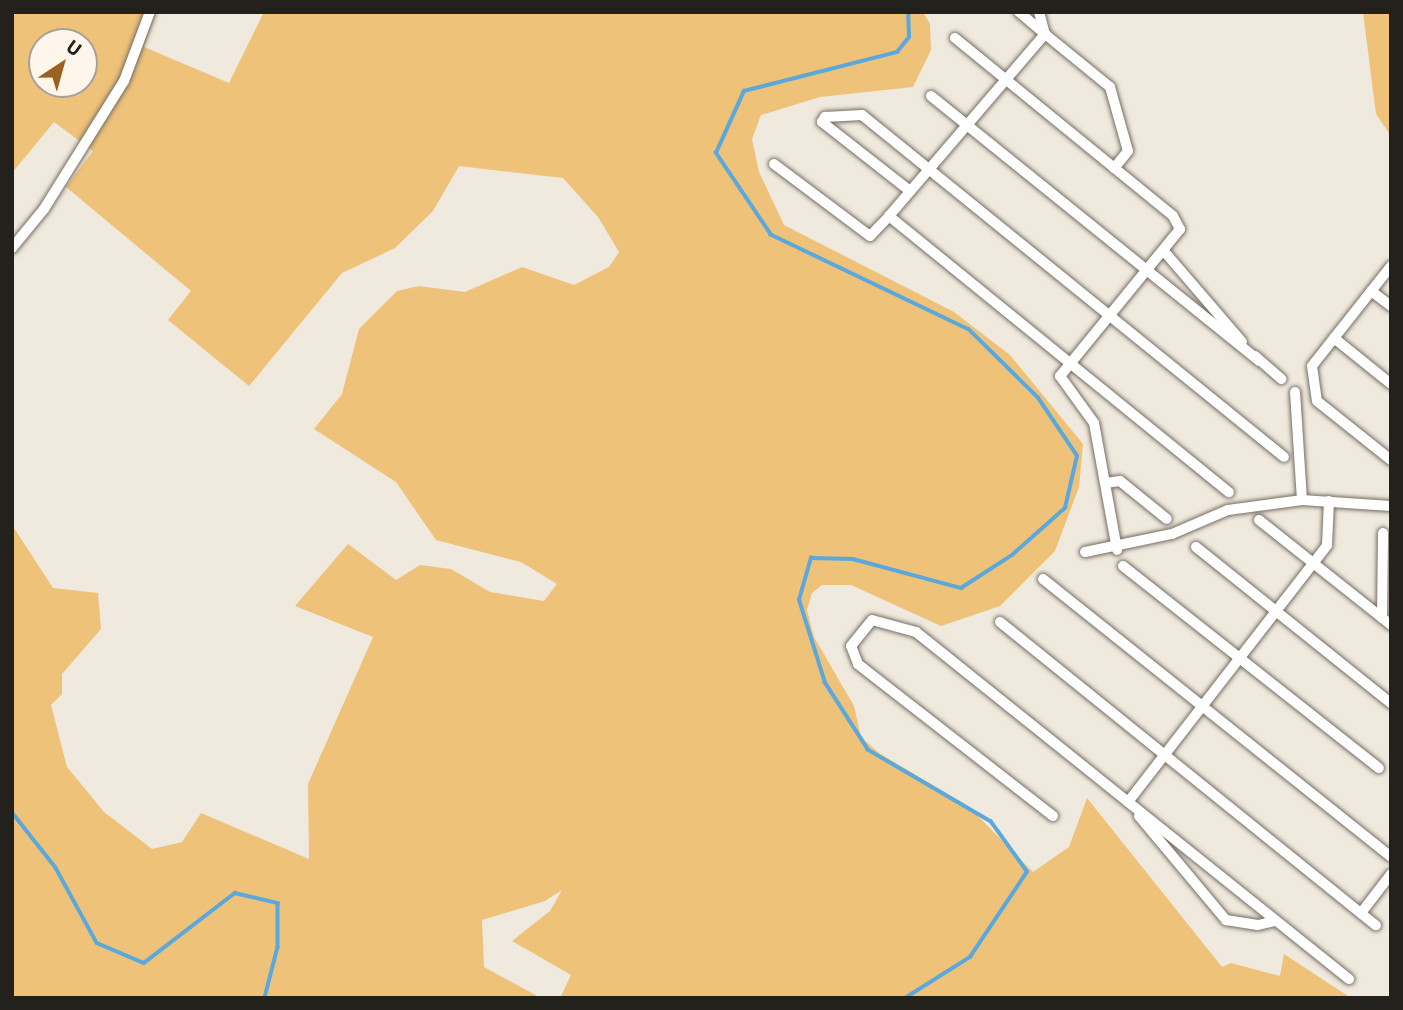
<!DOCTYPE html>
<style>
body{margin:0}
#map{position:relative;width:1403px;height:1010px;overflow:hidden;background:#f0e9dd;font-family:"IBM Plex Sans",sans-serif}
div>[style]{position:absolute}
.green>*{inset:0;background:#eec278}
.stream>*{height:3.5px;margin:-1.75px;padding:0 1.75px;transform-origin:1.75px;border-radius:1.75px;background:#5ba8dd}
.roads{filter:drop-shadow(0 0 2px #756e64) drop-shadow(0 0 2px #756e64)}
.street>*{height:10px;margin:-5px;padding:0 5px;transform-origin:5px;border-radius:5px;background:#fff}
span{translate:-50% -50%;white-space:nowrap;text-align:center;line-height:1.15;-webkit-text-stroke:5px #fef6eb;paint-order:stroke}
.frame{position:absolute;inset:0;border:14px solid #23211c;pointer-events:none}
.north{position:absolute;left:28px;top:28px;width:70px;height:70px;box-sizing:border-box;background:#fef6eb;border:2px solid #a6a198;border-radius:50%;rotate:36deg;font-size:19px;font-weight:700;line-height:28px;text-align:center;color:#23211c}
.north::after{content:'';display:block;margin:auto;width:24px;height:32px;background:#9b6120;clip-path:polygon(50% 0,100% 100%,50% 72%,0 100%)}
</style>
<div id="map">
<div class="green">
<div style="clip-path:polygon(evenodd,12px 12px,156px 12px,144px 47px,229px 83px,264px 12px,923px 12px,930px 24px,931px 50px,913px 87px,820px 97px,761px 115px,752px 139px,759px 172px,784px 225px,954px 312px,1010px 355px,1083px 444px,1079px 487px,1055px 551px,1000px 606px,941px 626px,851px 585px,822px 585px,812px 593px,807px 610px,814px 637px,854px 706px,861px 737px,879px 753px,968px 806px,1033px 872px,1069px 847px,1087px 798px,1222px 967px,1231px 963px,1280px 976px,1284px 954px,1351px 998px,560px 998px,571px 975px,512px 941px,550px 911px,562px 890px,545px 901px,482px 920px,484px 967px,541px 998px,12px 998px,12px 525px,53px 588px,98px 593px,101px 629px,62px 674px,62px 694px,51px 705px,67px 767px,104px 812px,152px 849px,182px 842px,201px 813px,309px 859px,308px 784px,373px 637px,295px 606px,348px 544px,396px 580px,420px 565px,451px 569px,490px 592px,544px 601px,557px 584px,521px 562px,436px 540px,396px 482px,314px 429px,342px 394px,359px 329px,397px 291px,419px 286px,465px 292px,522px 267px,574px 285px,609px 267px,619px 252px,598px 217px,563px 178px,459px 166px,433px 211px,395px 248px,342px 273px,249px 386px,168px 320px,191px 291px,66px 187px,93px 151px,54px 122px,12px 173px,12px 12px,42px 42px,84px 42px,84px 84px,42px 84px,42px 42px)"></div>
<div style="clip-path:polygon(1363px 12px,1391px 12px,1391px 136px,1376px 114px)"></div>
</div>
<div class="stream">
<div style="left:12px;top:812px;width:71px;rotate:51.8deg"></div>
<div style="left:56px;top:868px;width:85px;rotate:61.3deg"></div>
<div style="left:97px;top:943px;width:51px;rotate:23.1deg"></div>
<div style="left:144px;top:963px;width:115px;rotate:-37.6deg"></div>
<div style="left:235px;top:893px;width:44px;rotate:13.1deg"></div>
<div style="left:278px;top:903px;width:44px;rotate:90deg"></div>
<div style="left:278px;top:947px;width:53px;rotate:104.3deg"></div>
<div style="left:905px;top:998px;width:77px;rotate:-32.2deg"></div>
<div style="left:970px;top:957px;width:102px;rotate:-56.2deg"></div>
<div style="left:1027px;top:872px;width:62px;rotate:-125.8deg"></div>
<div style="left:991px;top:822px;width:143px;rotate:-149.7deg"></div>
<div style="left:868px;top:750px;width:80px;rotate:-122.7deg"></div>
<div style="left:825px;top:683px;width:87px;rotate:-107.4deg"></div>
<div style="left:799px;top:600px;width:44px;rotate:-74.1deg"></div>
<div style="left:811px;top:558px;width:42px;rotate:1.4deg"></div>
<div style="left:853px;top:559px;width:112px;rotate:15deg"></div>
<div style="left:961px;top:588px;width:61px;rotate:-32.9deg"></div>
<div style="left:1012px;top:555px;width:71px;rotate:-41.6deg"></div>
<div style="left:1065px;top:508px;width:53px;rotate:-77deg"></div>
<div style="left:1077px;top:456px;width:70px;rotate:-123.9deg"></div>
<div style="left:1038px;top:398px;width:97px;rotate:-135.4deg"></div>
<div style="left:969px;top:330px;width:220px;rotate:-154.4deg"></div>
<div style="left:771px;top:235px;width:99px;rotate:-123.9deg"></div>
<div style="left:716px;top:153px;width:68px;rotate:-65.7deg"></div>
<div style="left:744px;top:91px;width:158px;rotate:-14.3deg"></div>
<div style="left:897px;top:52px;width:19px;rotate:-51deg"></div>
<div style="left:909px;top:37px;width:25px;rotate:-92deg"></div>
</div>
<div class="roads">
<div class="street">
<div style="left:1019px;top:12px;width:34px;rotate:40deg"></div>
<div style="left:1045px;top:34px;width:240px;rotate:130.6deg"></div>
<div style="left:889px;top:216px;width:438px;rotate:39.1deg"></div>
<div style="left:1039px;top:12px;width:23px;rotate:75deg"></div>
<div style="left:1045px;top:34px;width:84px;rotate:39.2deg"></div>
<div style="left:1110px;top:87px;width:66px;rotate:74.3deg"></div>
<div style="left:1128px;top:151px;width:22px;rotate:129deg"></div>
<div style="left:955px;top:38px;width:281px;rotate:39.2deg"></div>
<div style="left:1173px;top:216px;width:15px;rotate:62deg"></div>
<div style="left:1180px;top:229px;width:190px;rotate:129.2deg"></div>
<div style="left:1060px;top:376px;width:58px;rotate:54.1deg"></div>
<div style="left:1094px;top:423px;width:129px;rotate:79.7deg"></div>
<div style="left:931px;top:96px;width:422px;rotate:38.9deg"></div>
<div style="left:774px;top:164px;width:120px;rotate:36.9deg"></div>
<div style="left:870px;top:236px;width:28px;rotate:-46deg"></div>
<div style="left:910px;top:191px;width:112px;rotate:-141.9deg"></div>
<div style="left:822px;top:122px;width:6px;rotate:-59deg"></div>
<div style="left:825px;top:117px;width:37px;rotate:-3deg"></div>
<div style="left:862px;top:115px;width:543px;rotate:39.02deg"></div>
<div style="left:12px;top:248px;width:50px;rotate:-50.6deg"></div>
<div style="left:44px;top:209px;width:151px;rotate:-58deg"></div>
<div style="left:124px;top:81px;width:74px;rotate:-69.4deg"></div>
<div style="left:1163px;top:250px;width:121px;rotate:49.3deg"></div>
<div style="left:1391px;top:266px;width:127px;rotate:128.3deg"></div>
<div style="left:1312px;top:366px;width:35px;rotate:82deg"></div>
<div style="left:1317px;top:401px;width:95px;rotate:38.6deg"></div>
<div style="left:1371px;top:291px;width:25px;rotate:37deg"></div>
<div style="left:1334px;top:338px;width:73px;rotate:38.9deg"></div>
<div style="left:1255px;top:356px;width:35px;rotate:41deg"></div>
<div style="left:1295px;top:392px;width:108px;rotate:86.3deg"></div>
<div style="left:1106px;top:483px;width:14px;rotate:-8deg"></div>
<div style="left:1120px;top:481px;width:60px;rotate:39deg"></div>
<div style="left:1259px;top:520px;width:169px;rotate:38.5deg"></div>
<div style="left:1196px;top:547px;width:250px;rotate:38.7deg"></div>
<div style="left:1085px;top:552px;width:89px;rotate:-11.7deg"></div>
<div style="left:1172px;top:534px;width:61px;rotate:-23.2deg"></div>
<div style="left:1228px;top:510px;width:75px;rotate:-7.7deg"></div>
<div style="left:1302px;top:500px;width:89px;rotate:3.9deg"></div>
<div style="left:1123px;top:566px;width:326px;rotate:38.3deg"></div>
<div style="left:1043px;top:579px;width:445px;rotate:38.6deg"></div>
<div style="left:1382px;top:618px;width:85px;rotate:-89.3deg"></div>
<div style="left:1000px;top:622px;width:483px;rotate:38.9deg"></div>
<div style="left:1128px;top:802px;width:325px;rotate:-52.2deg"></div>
<div style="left:1327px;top:545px;width:44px;rotate:-87.4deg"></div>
<div style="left:1053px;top:816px;width:247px;rotate:-142.1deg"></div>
<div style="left:858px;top:664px;width:19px;rotate:-111deg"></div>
<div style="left:851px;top:646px;width:33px;rotate:-51deg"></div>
<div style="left:872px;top:620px;width:46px;rotate:15.3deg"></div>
<div style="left:916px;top:632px;width:555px;rotate:38.71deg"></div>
<div style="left:1139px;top:816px;width:136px;rotate:50.1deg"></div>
<div style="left:1226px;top:920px;width:32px;rotate:9deg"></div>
<div style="left:1258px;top:925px;width:18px;rotate:-13deg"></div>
<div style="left:1361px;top:913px;width:49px;rotate:-52.4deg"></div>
</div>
</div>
<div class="frame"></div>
<div class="north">U</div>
</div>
